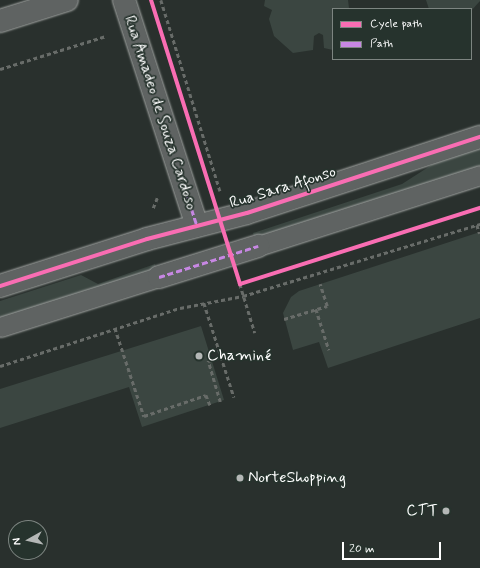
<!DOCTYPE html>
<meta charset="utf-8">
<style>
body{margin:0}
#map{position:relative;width:480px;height:568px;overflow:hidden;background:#29302d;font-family:Mynerve,sans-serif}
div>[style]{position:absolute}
.green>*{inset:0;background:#3b4641}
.path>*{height:2.5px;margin-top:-1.25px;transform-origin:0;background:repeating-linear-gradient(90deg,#686c69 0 4px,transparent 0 7px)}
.roads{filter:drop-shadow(0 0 1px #9fa2a0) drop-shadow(0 0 1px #9fa2a0)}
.lane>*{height:19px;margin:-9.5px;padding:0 9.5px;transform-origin:9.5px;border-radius:9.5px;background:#5f6362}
.street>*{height:22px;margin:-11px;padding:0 11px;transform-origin:11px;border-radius:11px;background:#5f6362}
.quiet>*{height:3px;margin-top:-1.5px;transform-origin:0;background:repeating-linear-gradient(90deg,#c787e3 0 6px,transparent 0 9px)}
.cycleway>*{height:4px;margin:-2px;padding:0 2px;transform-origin:2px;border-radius:2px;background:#f96db3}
.dots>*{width:11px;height:11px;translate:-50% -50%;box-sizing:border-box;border:2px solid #26332d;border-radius:50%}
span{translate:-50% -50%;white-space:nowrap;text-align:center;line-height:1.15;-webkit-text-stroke:3.5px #26332d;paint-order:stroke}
.street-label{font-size:16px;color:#fff}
.poi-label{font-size:16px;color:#fff}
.left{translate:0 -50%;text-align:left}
.right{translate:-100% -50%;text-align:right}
.legend{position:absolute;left:332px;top:8px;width:140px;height:52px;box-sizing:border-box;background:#26332d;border:1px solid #7d8581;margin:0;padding:5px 7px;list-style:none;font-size:12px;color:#fff}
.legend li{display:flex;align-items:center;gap:8px;height:20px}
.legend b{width:20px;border:1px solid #7d8581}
.north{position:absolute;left:8px;top:520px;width:40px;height:40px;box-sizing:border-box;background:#26332d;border:1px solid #7d8581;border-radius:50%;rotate:262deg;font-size:11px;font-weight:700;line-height:16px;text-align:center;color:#fff}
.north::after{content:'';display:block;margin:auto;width:14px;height:18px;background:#b4b7b6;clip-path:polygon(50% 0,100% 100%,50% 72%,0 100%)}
.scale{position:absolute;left:342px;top:542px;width:99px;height:18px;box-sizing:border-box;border:2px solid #fff;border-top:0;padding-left:5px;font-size:12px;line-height:14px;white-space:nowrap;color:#fff;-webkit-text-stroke:3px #26332d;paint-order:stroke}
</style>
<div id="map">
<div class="green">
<div style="clip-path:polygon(265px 0,348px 0,349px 8px,359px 9px,333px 9px,333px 50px,324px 48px,323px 35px,319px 33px,314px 36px,313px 50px,293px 53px,274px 36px,269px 19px,272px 10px,264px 6px)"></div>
<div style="clip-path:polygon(426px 0,480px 0,480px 1px,471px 11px,429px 9px)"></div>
<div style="clip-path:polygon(480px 146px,480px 167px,255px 239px,253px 233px,402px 184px,441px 159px)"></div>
<div style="clip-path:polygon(480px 232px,480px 318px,328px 368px,319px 342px,293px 350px,283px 313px,291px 297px,299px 291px)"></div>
<div style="clip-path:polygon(155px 264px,157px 270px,0 321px,0 301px,81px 275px,98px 284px)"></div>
<div style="clip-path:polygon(201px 326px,224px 400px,142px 427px,129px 387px,0 428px,0 389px)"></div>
</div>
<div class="path">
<div style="left:161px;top:0;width:200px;rotate:72.8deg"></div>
<div style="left:0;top:69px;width:111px;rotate:-17.3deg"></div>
<div style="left:153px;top:208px;width:11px;rotate:-68deg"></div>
<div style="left:477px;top:225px;width:9px;rotate:72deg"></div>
<div style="left:240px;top:284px;width:51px;rotate:73deg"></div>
<div style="left:204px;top:303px;width:99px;rotate:72.3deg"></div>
<div style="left:316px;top:309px;width:43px;rotate:72.4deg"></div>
<div style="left:284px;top:319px;width:45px;rotate:-16.8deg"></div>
<div style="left:327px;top:306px;width:23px;rotate:-108deg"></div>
<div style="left:115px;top:328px;width:93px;rotate:71.8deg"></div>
<div style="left:144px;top:416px;width:65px;rotate:-18.7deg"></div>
<div style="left:206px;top:395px;width:11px;rotate:68deg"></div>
<div style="left:0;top:366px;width:189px;rotate:-17.9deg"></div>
<div style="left:180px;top:308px;width:64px;rotate:-10.8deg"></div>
<div style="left:243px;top:296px;width:248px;rotate:-16.9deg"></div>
<div style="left:220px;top:402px;width:43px;rotate:-106.3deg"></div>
<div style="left:208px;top:361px;width:14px;rotate:-17deg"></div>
</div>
<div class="roads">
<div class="lane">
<div style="left:258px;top:246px;width:233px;rotate:-17.7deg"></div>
<div style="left:0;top:327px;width:167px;rotate:-17.5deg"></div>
</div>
<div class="street">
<div style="left:124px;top:0;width:237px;rotate:72.1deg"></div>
<div style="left:0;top:21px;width:70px;rotate:-17.4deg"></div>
<div style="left:159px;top:277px;width:104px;rotate:-17.4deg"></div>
<div style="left:0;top:286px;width:154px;rotate:-17.7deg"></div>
<div style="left:147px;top:239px;width:103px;rotate:-14.6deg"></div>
<div style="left:247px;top:213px;width:245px;rotate:-18.1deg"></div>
</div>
</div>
<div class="quiet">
<div style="left:186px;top:192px;width:36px;rotate:72deg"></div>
<div style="left:159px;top:277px;width:104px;rotate:-17.4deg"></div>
</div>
<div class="cycleway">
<div style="left:151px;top:0;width:298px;rotate:72.6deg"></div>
<div style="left:240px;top:284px;width:252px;rotate:-17.6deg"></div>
<div style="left:0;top:286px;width:154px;rotate:-17.7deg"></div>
<div style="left:147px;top:239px;width:103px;rotate:-14.6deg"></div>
<div style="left:247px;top:213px;width:245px;rotate:-18.1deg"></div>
</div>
<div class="dots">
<div style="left:199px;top:356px;background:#b4b7b6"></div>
<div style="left:240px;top:478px;background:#b4b7b6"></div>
<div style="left:446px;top:511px;background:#b4b7b6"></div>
</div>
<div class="street-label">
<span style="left:160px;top:113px;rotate:72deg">Rua Amadeo de Souza Cardoso</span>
<span style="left:283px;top:188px;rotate:-17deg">Rua Sara Afonso</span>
</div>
<div class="poi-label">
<span class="left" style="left:207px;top:356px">Chaminé</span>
<span class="left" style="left:248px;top:478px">NorteShopping</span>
<span class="right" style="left:438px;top:511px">CTT</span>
</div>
<ul class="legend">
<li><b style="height:5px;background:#f96db3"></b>Cycle path</li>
<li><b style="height:5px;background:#c787e3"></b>Path</li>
</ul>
<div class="north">N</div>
<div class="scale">20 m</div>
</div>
